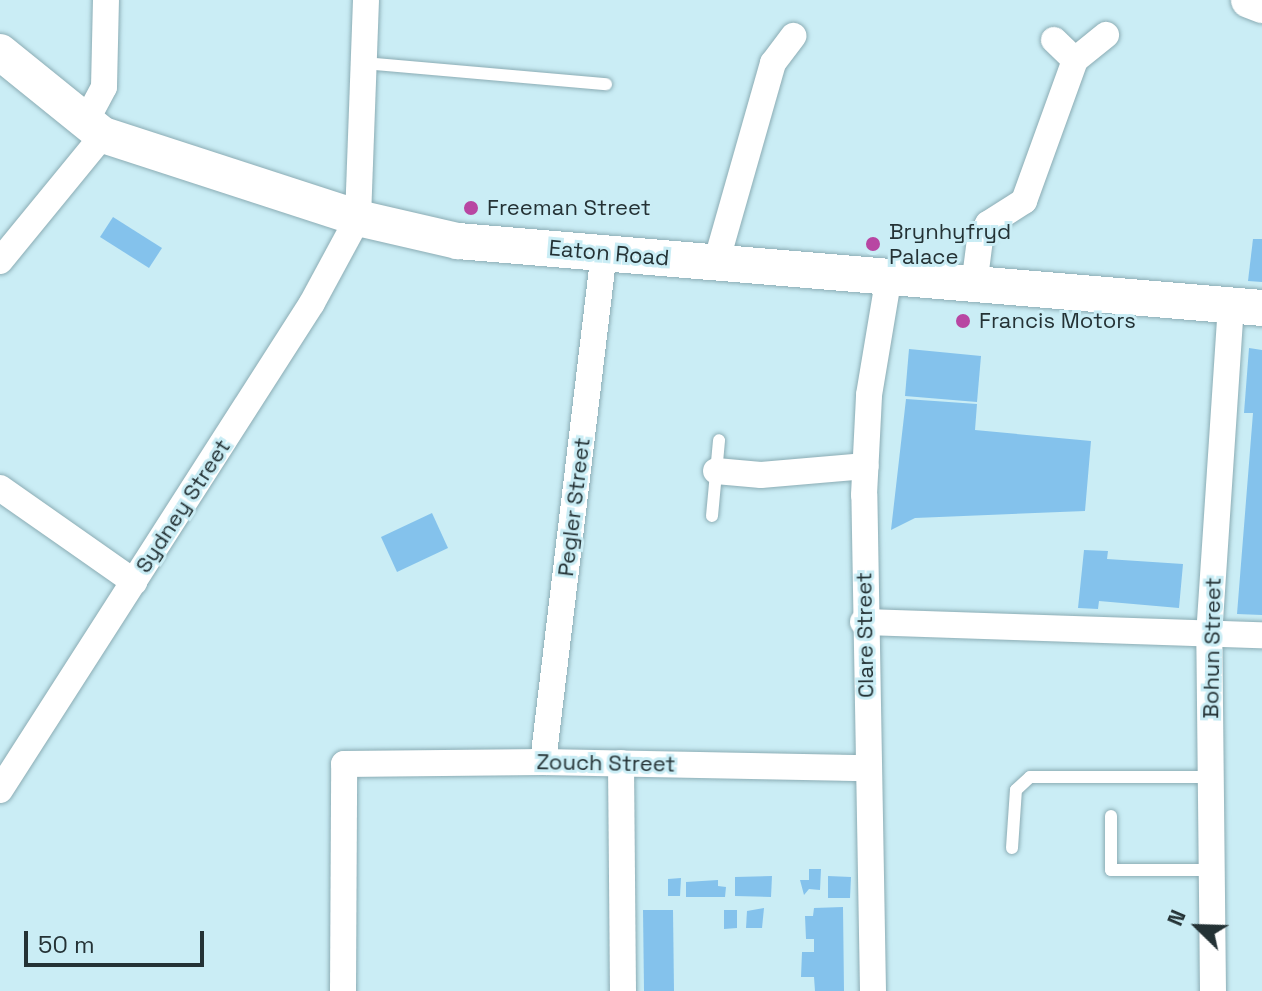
<!DOCTYPE html>
<style>
body{margin:0}
#map{position:relative;width:1262px;height:991px;overflow:hidden;background:#caedf5;font-family:"Space Grotesk",sans-serif}
div>[style]{position:absolute}
.building>*{inset:0;background:#84c2ec}
.roads{filter:drop-shadow(0 0 2px #8bacb4) drop-shadow(0 0 2px #8bacb4)}
.lane>*{height:12px;margin:-6px;padding:0 6px;transform-origin:6px;border-radius:6px;background:#fff}
.street>*{height:26px;margin:-13px;padding:0 13px;transform-origin:13px;border-radius:13px;background:#fff}
.secondary>*{height:36px;margin:-18px;padding:0 18px;transform-origin:18px;border-radius:18px;background:#fff}
.dots>*{width:22px;height:22px;translate:-50% -50%;box-sizing:border-box;border:4px solid #caedf5;border-radius:50%}
span{translate:-50% -50%;white-space:nowrap;text-align:center;line-height:1.15;-webkit-text-stroke:6px #caedf5;paint-order:stroke}
.poi-label{font-size:22px;color:#243235}
.left{translate:0 -50%;text-align:left}
.street-label{font-size:22px;color:#243235}
.north{position:absolute;left:1158px;top:887px;width:80px;height:80px;-webkit-text-stroke:6px #caedf5;paint-order:stroke;rotate:293deg;font-size:22px;font-weight:700;line-height:32px;text-align:center;color:#243235}
.north::after{content:'';display:block;margin:auto;width:28px;height:36px;background:#243235;clip-path:polygon(50% 0,100% 100%,50% 72%,0 100%)}
.scale{position:absolute;left:24px;top:931px;width:180px;height:36px;box-sizing:border-box;border:4px solid #243235;border-top:0;padding-left:10px;font-size:24px;line-height:28px;white-space:nowrap;color:#243235;-webkit-text-stroke:6px #caedf5;paint-order:stroke}
</style>
<div id="map">
<div class="building">
<div style="clip-path:polygon(113px 217px,162px 248px,149px 268px,100px 237px)"></div>
<div style="clip-path:polygon(1253px 239px,1262px 239px,1262px 282px,1248px 281px)"></div>
<div style="clip-path:polygon(1249px 348px,1262px 350px,1262px 615px,1237px 614px,1253px 413px,1244px 413px)"></div>
<div style="clip-path:polygon(909px 349px,981px 356px,977px 402px,905px 396px)"></div>
<div style="clip-path:polygon(906px 399px,977px 404px,975px 430px,1091px 441px,1085px 511px,915px 518px,891px 530px)"></div>
<div style="clip-path:polygon(432px 513px,448px 548px,397px 572px,381px 537px)"></div>
<div style="clip-path:polygon(1084px 550px,1108px 551px,1107px 559px,1183px 564px,1179px 608px,1099px 601px,1098px 609px,1078px 608px)"></div>
<div style="clip-path:polygon(809px 869px,821px 869px,820px 890px,809px 889px,804px 895px,800px 880px,809px 880px)"></div>
<div style="clip-path:polygon(772px 876px,771px 897px,735px 896px,735px 877px)"></div>
<div style="clip-path:polygon(828px 876px,851px 877px,850px 898px,828px 898px)"></div>
<div style="clip-path:polygon(681px 878px,680px 896px,668px 896px,668px 879px)"></div>
<div style="clip-path:polygon(718px 880px,718px 886px,726px 887px,725px 897px,686px 897px,686px 882px)"></div>
<div style="clip-path:polygon(843px 907px,844px 991px,815px 991px,814px 977px,801px 977px,802px 952px,814px 952px,814px 939px,806px 939px,805px 916px,813px 916px,814px 908px)"></div>
<div style="clip-path:polygon(764px 908px,762px 928px,746px 928px,747px 911px)"></div>
<div style="clip-path:polygon(643px 910px,673px 910px,674px 991px,644px 991px)"></div>
<div style="clip-path:polygon(724px 910px,737px 910px,737px 928px,724px 929px)"></div>
</div>
<div class="roads">
<div class="lane">
<div style="left:364px;top:63px;width:243px;rotate:5deg"></div>
<div style="left:712px;top:516px;width:76px;rotate:-84.7deg"></div>
<div style="left:1111px;top:816px;width:54px;rotate:90deg"></div>
<div style="left:1111px;top:870px;width:100px"></div>
<div style="left:1012px;top:848px;width:58px;rotate:-86.1deg"></div>
<div style="left:1016px;top:790px;width:19px;rotate:-43deg"></div>
<div style="left:1030px;top:777px;width:181px"></div>
</div>
<div class="street">
<div style="left:1054px;top:40px;width:29px;rotate:44deg"></div>
<div style="left:86px;top:121px;width:38px;rotate:-62deg"></div>
<div style="left:104px;top:87px;width:87px;rotate:-88.7deg"></div>
<div style="left:0;top:261px;width:163px;rotate:-50.7deg"></div>
<div style="left:716px;top:263px;width:208px;rotate:-74.1deg"></div>
<div style="left:773px;top:63px;width:34px;rotate:-53deg"></div>
<div style="left:974px;top:286px;width:47px;rotate:-82.7deg"></div>
<div style="left:980px;top:239px;width:17px;rotate:-62deg"></div>
<div style="left:988px;top:224px;width:43px;rotate:-32.6deg"></div>
<div style="left:1024px;top:201px;width:150px;rotate:-70.1deg"></div>
<div style="left:1075px;top:60px;width:40px;rotate:-39deg"></div>
<div style="left:716px;top:471px;width:45px;rotate:5.1deg"></div>
<div style="left:761px;top:475px;width:105px;rotate:-4.9deg"></div>
<div style="left:0;top:488px;width:164px;rotate:35deg"></div>
<div style="left:863px;top:622px;width:399px;rotate:1.9deg"></div>
<div style="left:543px;top:762px;width:514px;rotate:-83.18deg"></div>
<div style="left:621px;top:763px;width:228px;rotate:89.5deg"></div>
<div style="left:0;top:790px;width:578px;rotate:-57.35deg"></div>
<div style="left:312px;top:303px;width:97px;rotate:-61.6deg"></div>
<div style="left:358px;top:218px;width:218px;rotate:-87.9deg"></div>
<div style="left:343px;top:991px;width:227px;rotate:-89.7deg"></div>
<div style="left:344px;top:764px;width:199px;rotate:-0.6deg"></div>
<div style="left:543px;top:762px;width:325px;rotate:1.1deg"></div>
<div style="left:873px;top:991px;width:496px;rotate:-91deg"></div>
<div style="left:864px;top:495px;width:100px;rotate:-87.1deg"></div>
<div style="left:869px;top:395px;width:116px;rotate:-80.5deg"></div>
<div style="left:1213px;top:991px;width:355px;rotate:-90.6deg"></div>
<div style="left:1209px;top:636px;width:332px;rotate:-86.2deg"></div>
</div>
<div class="secondary">
<div style="left:1249px;top:0;width:14px;rotate:21deg"></div>
<div style="left:0;top:52px;width:132px;rotate:38.9deg"></div>
<div style="left:103px;top:135px;width:268px;rotate:18deg"></div>
<div style="left:358px;top:218px;width:103px;rotate:13deg"></div>
<div style="left:458px;top:241px;width:807px;rotate:4.76deg"></div>
</div>
</div>
<div class="dots">
<div style="left:471px;top:208px;background:#b846a2"></div>
<div style="left:873px;top:244px;background:#b846a2"></div>
<div style="left:963px;top:321px;background:#b846a2"></div>
</div>
<div class="poi-label">
<span class="left" style="left:487px;top:208px">Freeman Street</span>
<span class="left" style="left:889px;top:244px">Brynhyfryd<br>Palace</span>
<span class="left" style="left:979px;top:321px">Francis Motors</span>
</div>
<div class="street-label">
<span style="left:609px;top:253px;rotate:5deg">Eaton Road</span>
<span style="left:183px;top:506px;rotate:-57deg">Sydney Street</span>
<span style="left:574px;top:507px;rotate:-83deg">Pegler Street</span>
<span style="left:865px;top:635px;rotate:-91deg">Clare Street</span>
<span style="left:1212px;top:648px;rotate:-89deg">Bohun Street</span>
<span style="left:606px;top:763px;rotate:1deg">Zouch Street</span>
</div>
<div class="north">N</div>
<div class="scale">50 m</div>
</div>
